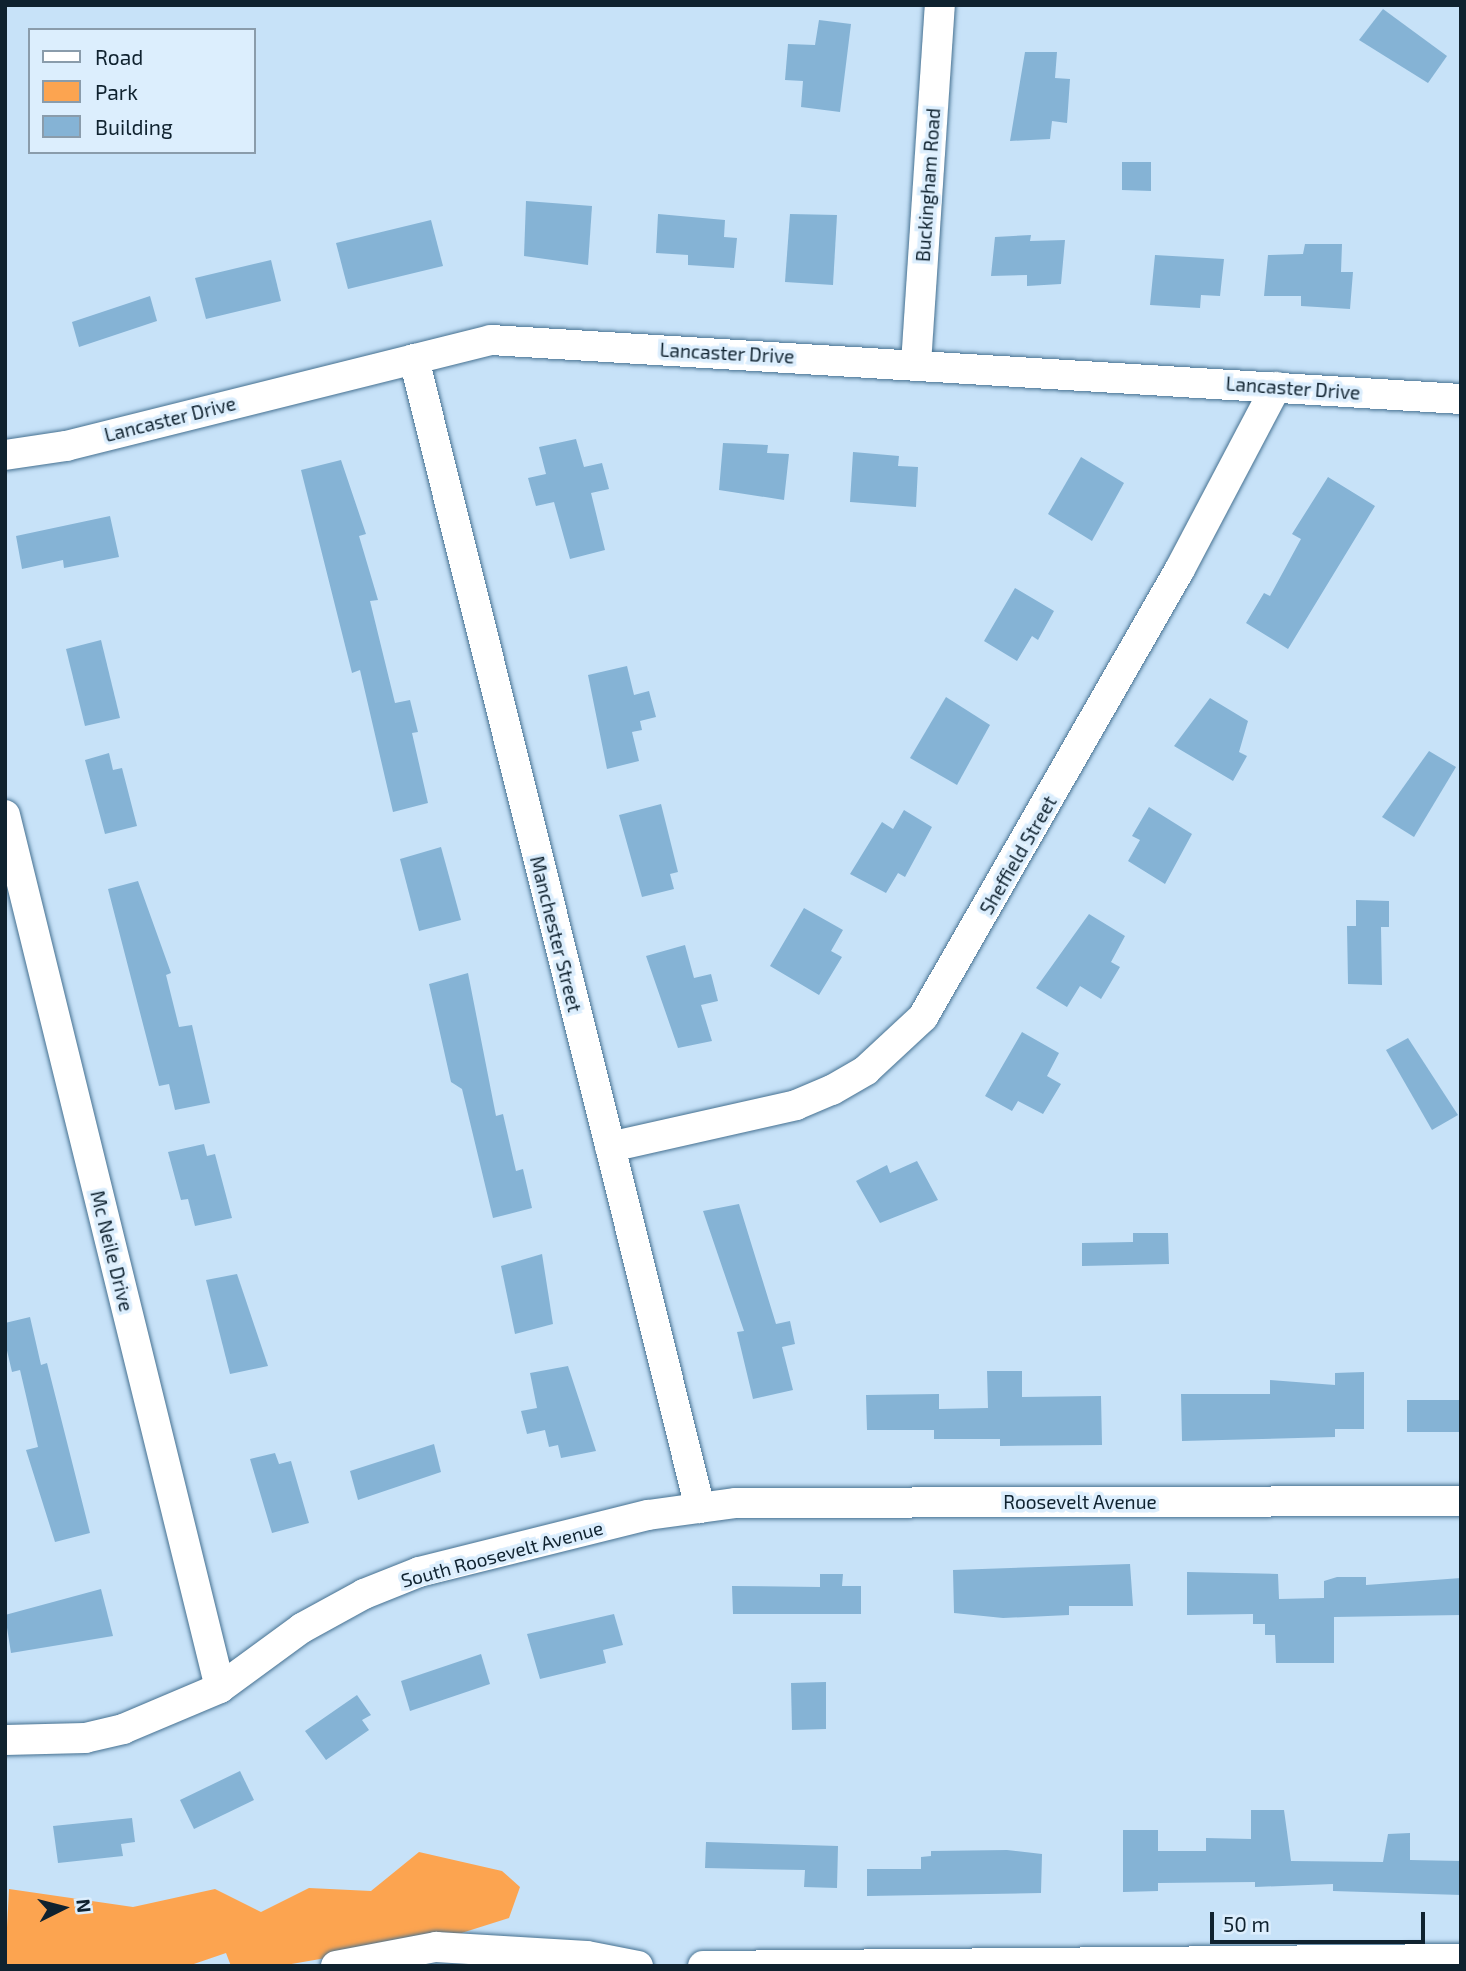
<!DOCTYPE html>
<style>
body{margin:0}
#map{position:relative;width:1466px;height:1971px;overflow:hidden;background:#c7e2f8;font-family:"Exo 2",sans-serif}
div>[style]{position:absolute}
.green>*{inset:0;background:#fca450}
.building>*{inset:0;background:#85b3d5}
.roads{filter:drop-shadow(0 0 2px #467191) drop-shadow(0 0 2px #467191)}
.minor>*{height:30px;margin:-15px;padding:0 15px;transform-origin:15px;border-radius:15px;background:#fff}
span{translate:-50% -50%;white-space:nowrap;text-align:center;line-height:1.15;-webkit-text-stroke:7px #dceefd;paint-order:stroke}
.street-label{font-size:19px;color:#0f222f}
.frame{position:absolute;inset:0;border:7px solid #0f222f;pointer-events:none}
.legend{position:absolute;left:28px;top:28px;width:228px;height:126px;box-sizing:border-box;background:#dceefd;border:2px solid #8a9cab;margin:0;padding:9px 12px;list-style:none;font-size:21px;color:#0f222f}
.legend li{display:flex;align-items:center;gap:14px;height:35px}
.legend b{width:35px;border:2px solid #8a9cab}
.north{position:absolute;left:28px;top:1873px;width:70px;height:70px;-webkit-text-stroke:5px #dceefd;paint-order:stroke;rotate:84deg;font-size:19px;font-weight:700;line-height:28px;text-align:center;color:#0f222f}
.north::after{content:'';display:block;margin:auto;width:24px;height:32px;background:#0f222f;clip-path:polygon(50% 0,100% 100%,50% 72%,0 100%)}
.scale{position:absolute;left:1210px;top:1912px;width:215px;height:32px;box-sizing:border-box;border:4px solid #0f222f;border-top:0;padding-left:9px;font-size:21px;line-height:24px;white-space:nowrap;color:#0f222f;-webkit-text-stroke:5px #dceefd;paint-order:stroke}
</style>
<div id="map">
<div class="green">
<div style="clip-path:polygon(419px 1852px,502px 1871px,520px 1887px,509px 1918px,452px 1936px,280px 1966px,231px 1966px,226px 1953px,188px 1966px,5px 1966px,9px 1889px,133px 1907px,215px 1889px,261px 1912px,309px 1888px,371px 1891px)"></div>
</div>
<div class="building">
<div style="clip-path:polygon(1383px 9px,1447px 56px,1428px 83px,1359px 40px)"></div>
<div style="clip-path:polygon(819px 20px,851px 24px,840px 112px,801px 107px,803px 81px,785px 80px,788px 44px,815px 45px)"></div>
<div style="clip-path:polygon(1025px 52px,1057px 52px,1055px 78px,1070px 79px,1067px 123px,1052px 121px,1050px 139px,1010px 141px)"></div>
<div style="clip-path:polygon(1122px 162px,1151px 162px,1151px 191px,1122px 190px)"></div>
<div style="clip-path:polygon(526px 201px,592px 206px,588px 265px,524px 256px)"></div>
<div style="clip-path:polygon(658px 214px,725px 220px,724px 237px,737px 238px,734px 268px,688px 265px,688px 255px,656px 253px)"></div>
<div style="clip-path:polygon(790px 214px,837px 215px,833px 285px,785px 282px)"></div>
<div style="clip-path:polygon(431px 220px,443px 266px,348px 289px,336px 243px)"></div>
<div style="clip-path:polygon(1031px 235px,1030px 241px,1065px 240px,1061px 284px,1027px 286px,1027px 275px,991px 276px,995px 237px)"></div>
<div style="clip-path:polygon(1305px 244px,1342px 244px,1341px 272px,1353px 272px,1350px 309px,1301px 306px,1301px 296px,1264px 296px,1268px 255px,1303px 254px)"></div>
<div style="clip-path:polygon(1155px 255px,1224px 259px,1220px 296px,1201px 295px,1200px 308px,1150px 305px)"></div>
<div style="clip-path:polygon(271px 260px,281px 301px,206px 319px,195px 278px)"></div>
<div style="clip-path:polygon(150px 296px,157px 321px,79px 347px,72px 322px)"></div>
<div style="clip-path:polygon(576px 439px,584px 467px,602px 463px,609px 489px,591px 493px,605px 550px,570px 559px,554px 502px,536px 506px,528px 478px,546px 474px,539px 447px)"></div>
<div style="clip-path:polygon(723px 443px,768px 445px,767px 453px,789px 454px,784px 500px,719px 490px)"></div>
<div style="clip-path:polygon(853px 452px,899px 456px,898px 466px,918px 467px,916px 507px,850px 502px)"></div>
<div style="clip-path:polygon(1081px 457px,1124px 483px,1092px 541px,1048px 514px)"></div>
<div style="clip-path:polygon(341px 460px,366px 534px,359px 536px,378px 600px,370px 601px,395px 703px,410px 700px,418px 732px,412px 733px,428px 803px,393px 812px,360px 670px,352px 673px,301px 470px)"></div>
<div style="clip-path:polygon(1328px 477px,1375px 506px,1288px 649px,1246px 623px,1264px 593px,1270px 596px,1301px 539px,1292px 534px)"></div>
<div style="clip-path:polygon(110px 516px,119px 557px,64px 568px,63px 560px,22px 569px,16px 536px)"></div>
<div style="clip-path:polygon(1015px 588px,1054px 611px,1038px 640px,1032px 636px,1017px 661px,984px 641px)"></div>
<div style="clip-path:polygon(101px 640px,120px 718px,85px 726px,66px 649px)"></div>
<div style="clip-path:polygon(627px 666px,634px 695px,649px 691px,656px 717px,640px 721px,642px 730px,632px 732px,639px 761px,607px 769px,588px 675px)"></div>
<div style="clip-path:polygon(946px 697px,990px 725px,957px 785px,910px 758px)"></div>
<div style="clip-path:polygon(1210px 698px,1248px 721px,1239px 752px,1247px 756px,1233px 781px,1174px 746px)"></div>
<div style="clip-path:polygon(1429px 751px,1456px 767px,1414px 837px,1382px 817px)"></div>
<div style="clip-path:polygon(109px 753px,113px 770px,122px 768px,137px 826px,105px 834px,85px 760px)"></div>
<div style="clip-path:polygon(661px 804px,678px 872px,670px 874px,674px 889px,642px 897px,619px 815px)"></div>
<div style="clip-path:polygon(1149px 807px,1192px 834px,1165px 884px,1128px 861px,1140px 840px,1132px 836px)"></div>
<div style="clip-path:polygon(904px 810px,932px 827px,905px 877px,898px 873px,886px 893px,850px 874px,882px 822px,893px 829px)"></div>
<div style="clip-path:polygon(441px 847px,461px 920px,419px 931px,400px 859px)"></div>
<div style="clip-path:polygon(138px 881px,171px 973px,166px 975px,179px 1027px,192px 1025px,210px 1103px,175px 1110px,169px 1084px,159px 1086px,108px 889px)"></div>
<div style="clip-path:polygon(1356px 900px,1389px 901px,1389px 927px,1381px 927px,1382px 985px,1348px 984px,1347px 926px,1356px 926px)"></div>
<div style="clip-path:polygon(804px 908px,843px 930px,831px 951px,842px 957px,819px 995px,770px 966px)"></div>
<div style="clip-path:polygon(1089px 914px,1125px 936px,1111px 962px,1120px 967px,1101px 999px,1080px 986px,1067px 1007px,1036px 988px)"></div>
<div style="clip-path:polygon(685px 945px,694px 978px,711px 974px,718px 1001px,701px 1005px,712px 1041px,678px 1048px,646px 956px)"></div>
<div style="clip-path:polygon(468px 973px,496px 1116px,503px 1114px,516px 1171px,523px 1169px,532px 1208px,493px 1218px,462px 1089px,451px 1082px,429px 984px)"></div>
<div style="clip-path:polygon(1022px 1032px,1059px 1053px,1047px 1076px,1061px 1084px,1043px 1114px,1018px 1101px,1012px 1111px,985px 1096px)"></div>
<div style="clip-path:polygon(1408px 1038px,1458px 1115px,1432px 1130px,1386px 1050px)"></div>
<div style="clip-path:polygon(204px 1144px,207px 1156px,215px 1154px,232px 1218px,195px 1226px,188px 1199px,181px 1200px,168px 1152px)"></div>
<div style="clip-path:polygon(917px 1161px,938px 1200px,880px 1223px,856px 1181px,887px 1165px,890px 1173px)"></div>
<div style="clip-path:polygon(739px 1204px,776px 1324px,790px 1321px,795px 1344px,782px 1347px,793px 1390px,753px 1399px,737px 1332px,744px 1331px,703px 1211px)"></div>
<div style="clip-path:polygon(1133px 1233px,1168px 1233px,1169px 1264px,1082px 1266px,1082px 1243px,1133px 1242px)"></div>
<div style="clip-path:polygon(542px 1254px,553px 1324px,515px 1334px,501px 1266px)"></div>
<div style="clip-path:polygon(237px 1274px,268px 1366px,230px 1374px,206px 1280px)"></div>
<div style="clip-path:polygon(30px 1317px,41px 1365px,47px 1363px,90px 1533px,55px 1542px,26px 1450px,38px 1447px,20px 1370px,12px 1372px,5px 1342px,5px 1323px)"></div>
<div style="clip-path:polygon(568px 1366px,596px 1451px,561px 1458px,558px 1445px,549px 1447px,545px 1430px,527px 1434px,521px 1411px,537px 1408px,530px 1373px)"></div>
<div style="clip-path:polygon(987px 1371px,1022px 1371px,1022px 1397px,1101px 1396px,1102px 1445px,1000px 1446px,1000px 1439px,934px 1439px,934px 1430px,867px 1430px,866px 1395px,939px 1394px,939px 1409px,988px 1408px)"></div>
<div style="clip-path:polygon(1364px 1372px,1364px 1429px,1335px 1429px,1335px 1437px,1182px 1441px,1181px 1394px,1270px 1394px,1270px 1380px,1335px 1385px,1335px 1373px)"></div>
<div style="clip-path:polygon(1407px 1400px,1461px 1400px,1461px 1432px,1407px 1432px)"></div>
<div style="clip-path:polygon(434px 1444px,441px 1472px,358px 1500px,350px 1471px)"></div>
<div style="clip-path:polygon(275px 1453px,279px 1464px,291px 1461px,309px 1523px,272px 1533px,250px 1459px)"></div>
<div style="clip-path:polygon(1130px 1564px,1133px 1606px,1069px 1606px,1069px 1615px,1003px 1618px,954px 1613px,953px 1570px)"></div>
<div style="clip-path:polygon(1187px 1572px,1278px 1574px,1279px 1599px,1324px 1598px,1324px 1581px,1337px 1577px,1366px 1577px,1366px 1585px,1461px 1578px,1461px 1615px,1334px 1617px,1334px 1663px,1276px 1663px,1275px 1635px,1265px 1635px,1265px 1624px,1253px 1624px,1253px 1614px,1187px 1615px)"></div>
<div style="clip-path:polygon(820px 1574px,843px 1574px,842px 1586px,861px 1586px,861px 1614px,733px 1614px,732px 1586px,820px 1587px)"></div>
<div style="clip-path:polygon(101px 1589px,113px 1636px,11px 1653px,5px 1615px)"></div>
<div style="clip-path:polygon(614px 1614px,623px 1645px,603px 1650px,606px 1663px,540px 1679px,527px 1634px)"></div>
<div style="clip-path:polygon(481px 1654px,490px 1684px,410px 1711px,401px 1681px)"></div>
<div style="clip-path:polygon(826px 1682px,826px 1729px,792px 1730px,791px 1683px)"></div>
<div style="clip-path:polygon(357px 1695px,371px 1715px,362px 1720px,369px 1730px,326px 1760px,305px 1731px)"></div>
<div style="clip-path:polygon(240px 1771px,254px 1800px,194px 1829px,180px 1800px)"></div>
<div style="clip-path:polygon(1251px 1810px,1284px 1810px,1291px 1861px,1383px 1862px,1388px 1834px,1410px 1833px,1410px 1860px,1461px 1861px,1461px 1895px,1333px 1891px,1333px 1884px,1255px 1887px,1255px 1882px,1158px 1883px,1158px 1891px,1123px 1892px,1123px 1830px,1158px 1830px,1158px 1851px,1206px 1851px,1206px 1838px,1251px 1839px)"></div>
<div style="clip-path:polygon(132px 1818px,135px 1842px,121px 1844px,123px 1856px,58px 1863px,53px 1826px)"></div>
<div style="clip-path:polygon(706px 1842px,838px 1846px,837px 1888px,804px 1887px,805px 1870px,705px 1868px)"></div>
<div style="clip-path:polygon(1007px 1850px,1042px 1854px,1041px 1893px,867px 1896px,867px 1869px,921px 1869px,921px 1857px,931px 1856px,931px 1851px)"></div>
</div>
<div class="roads">
<div class="minor">
<div style="left:414px;top:359px;width:1184px;rotate:76.02deg"></div>
<div style="left:916px;top:364px;width:360px;rotate:-86.2deg"></div>
<div style="left:5px;top:455px;width:62px;rotate:-8.4deg"></div>
<div style="left:66px;top:446px;width:438px;rotate:-14deg"></div>
<div style="left:491px;top:340px;width:972px;rotate:3.48deg"></div>
<div style="left:5px;top:815px;width:899px;rotate:76.16deg"></div>
<div style="left:610px;top:1147px;width:191px;rotate:-12.7deg"></div>
<div style="left:796px;top:1105px;width:39px;rotate:-23deg"></div>
<div style="left:832px;top:1090px;width:39px;rotate:-30deg"></div>
<div style="left:866px;top:1070px;width:78px;rotate:-42.9deg"></div>
<div style="left:923px;top:1017px;width:516px;rotate:-60.16deg"></div>
<div style="left:1180px;top:569px;width:206px;rotate:-62.2deg"></div>
<div style="left:5px;top:1740px;width:80px;rotate:-1.4deg"></div>
<div style="left:85px;top:1738px;width:39px;rotate:-13deg"></div>
<div style="left:123px;top:1729px;width:105px;rotate:-22.9deg"></div>
<div style="left:220px;top:1688px;width:102px;rotate:-36.2deg"></div>
<div style="left:302px;top:1628px;width:71px;rotate:-28.7deg"></div>
<div style="left:364px;top:1594px;width:59px;rotate:-21.8deg"></div>
<div style="left:419px;top:1572px;width:236px;rotate:-14deg"></div>
<div style="left:648px;top:1515px;width:89px;rotate:-7.8deg"></div>
<div style="left:736px;top:1503px;width:725px;rotate:-0.16deg"></div>
<div style="left:336px;top:1966px;width:102px;rotate:-10.8deg"></div>
<div style="left:436px;top:1947px;width:151px;rotate:3.4deg"></div>
<div style="left:587px;top:1956px;width:52px;rotate:11.1deg"></div>
<div style="left:703px;top:1966px;width:758px;rotate:-0.53deg"></div>
</div>
</div>
<div class="street-label">
<span style="left:928px;top:185px;rotate:-86deg">Buckingham Road</span>
<span style="left:727px;top:353px;rotate:3deg">Lancaster Drive</span>
<span style="left:1293px;top:388px;rotate:4deg">Lancaster Drive</span>
<span style="left:170px;top:419px;rotate:-14deg">Lancaster Drive</span>
<span style="left:1018px;top:855px;rotate:-60deg">Sheffield Street</span>
<span style="left:556px;top:934px;rotate:76deg">Manchester Street</span>
<span style="left:112px;top:1251px;rotate:76deg">Mc Neile Drive</span>
<span style="left:1080px;top:1502px">Roosevelt Avenue</span>
<span style="left:502px;top:1554px;rotate:-15deg">South Roosevelt Avenue</span>
</div>
<div class="frame"></div>
<ul class="legend">
<li><b style="height:9px;background:#fff"></b>Road</li>
<li><b style="height:19px;background:#fca450"></b>Park</li>
<li><b style="height:19px;background:#85b3d5"></b>Building</li>
</ul>
<div class="north">N</div>
<div class="scale">50 m</div>
</div>
